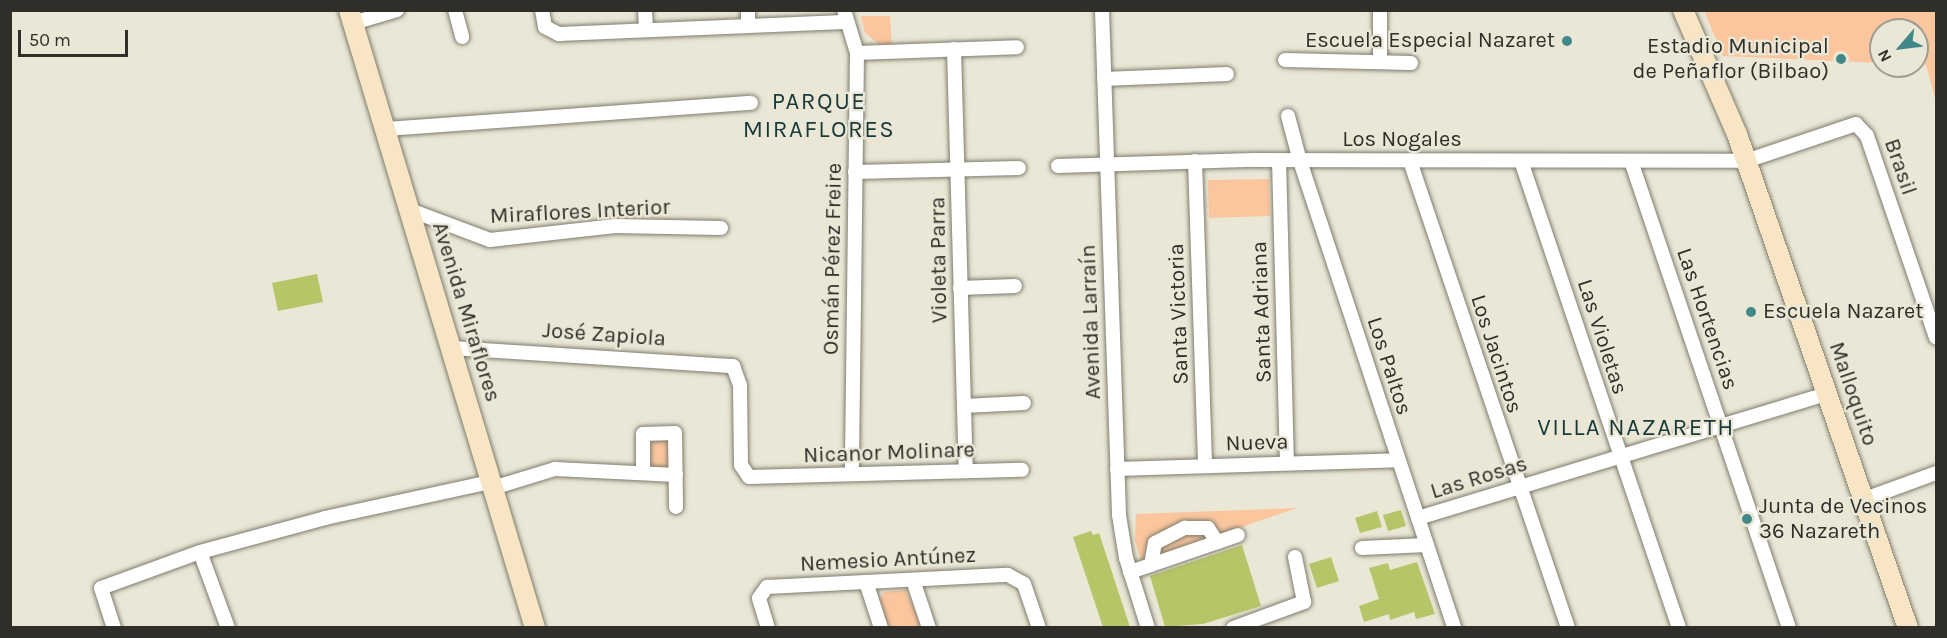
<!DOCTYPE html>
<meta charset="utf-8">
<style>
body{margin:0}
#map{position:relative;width:1947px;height:638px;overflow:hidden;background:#eae7d6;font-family:Karla,sans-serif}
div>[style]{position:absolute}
.green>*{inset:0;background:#fbc69e}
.building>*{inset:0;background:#b6c567}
.roads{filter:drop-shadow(0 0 2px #7f7c6d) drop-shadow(0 0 2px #7f7c6d)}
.street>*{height:14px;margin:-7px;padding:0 7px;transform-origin:7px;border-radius:7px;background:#fff}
.secondary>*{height:20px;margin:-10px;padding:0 10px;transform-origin:10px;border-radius:10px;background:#f7e5c4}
.dots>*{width:16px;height:16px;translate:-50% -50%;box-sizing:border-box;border:3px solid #eae7d6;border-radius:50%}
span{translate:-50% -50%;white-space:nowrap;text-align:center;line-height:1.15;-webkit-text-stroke:4.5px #eae7d6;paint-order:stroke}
.poi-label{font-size:22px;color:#2f2e28}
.right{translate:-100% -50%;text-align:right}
.left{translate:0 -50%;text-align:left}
.street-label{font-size:22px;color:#2f2e28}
.neighbourhood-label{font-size:24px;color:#173a39;letter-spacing:1.5px}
.frame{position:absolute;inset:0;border:12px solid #2f2e28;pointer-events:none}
.north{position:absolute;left:1869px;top:18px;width:60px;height:60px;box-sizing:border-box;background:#eae7d6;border:2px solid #9f9d90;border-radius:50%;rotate:242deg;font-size:16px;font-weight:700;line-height:24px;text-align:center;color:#2f2e28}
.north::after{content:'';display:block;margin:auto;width:21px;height:27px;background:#418988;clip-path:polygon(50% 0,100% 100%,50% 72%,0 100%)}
.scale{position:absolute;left:18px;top:30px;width:110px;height:27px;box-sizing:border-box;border:3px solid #2f2e28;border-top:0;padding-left:8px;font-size:18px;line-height:21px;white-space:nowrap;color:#2f2e28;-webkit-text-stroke:4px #eae7d6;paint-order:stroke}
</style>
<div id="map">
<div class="green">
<div style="clip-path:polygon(1704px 11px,1936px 11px,1936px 102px,1926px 65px,1917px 64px,1917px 30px,1881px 30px,1881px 63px,1723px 56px)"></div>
<div style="clip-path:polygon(861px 16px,890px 16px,892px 49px,881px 46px,865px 33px)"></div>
<div style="clip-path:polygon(1269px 179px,1270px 216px,1209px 218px,1208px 180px)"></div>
<div style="clip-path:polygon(651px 437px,671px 437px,671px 469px,651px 468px)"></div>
<div style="clip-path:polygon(1297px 508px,1141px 561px,1135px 540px,1136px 514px)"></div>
<div style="clip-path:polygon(906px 590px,922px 627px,888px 627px,879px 600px,884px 592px)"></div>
</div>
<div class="building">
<div style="clip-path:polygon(317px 274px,323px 302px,278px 311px,272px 283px)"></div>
<div style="clip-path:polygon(1401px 510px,1406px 526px,1388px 531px,1383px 515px)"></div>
<div style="clip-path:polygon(1377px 511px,1382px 527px,1360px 533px,1355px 518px)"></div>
<div style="clip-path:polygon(1091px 531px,1093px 535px,1099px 533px,1130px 627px,1103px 627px,1073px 537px)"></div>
<div style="clip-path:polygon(1242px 545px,1261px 606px,1203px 624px,1165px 627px,1150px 576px)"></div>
<div style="clip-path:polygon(1331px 557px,1339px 581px,1317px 588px,1309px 564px)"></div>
<div style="clip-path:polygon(1417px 562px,1435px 614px,1416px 619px,1414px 612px,1390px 620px,1389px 614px,1364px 622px,1359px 606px,1379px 599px,1369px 568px,1388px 563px,1390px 570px)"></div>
</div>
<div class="roads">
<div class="street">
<div style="left:455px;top:10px;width:28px;rotate:75deg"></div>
<div style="left:542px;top:10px;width:17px;rotate:80deg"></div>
<div style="left:545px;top:27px;width:16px;rotate:27deg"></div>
<div style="left:559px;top:34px;width:285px;rotate:-2.4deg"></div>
<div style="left:645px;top:10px;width:20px;rotate:87deg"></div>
<div style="left:748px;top:10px;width:16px;rotate:90deg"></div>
<div style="left:844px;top:10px;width:45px;rotate:73.2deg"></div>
<div style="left:857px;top:53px;width:421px;rotate:90.7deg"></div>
<div style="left:1102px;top:10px;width:505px;rotate:88.07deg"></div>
<div style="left:1119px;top:515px;width:44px;rotate:80.8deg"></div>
<div style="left:1126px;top:558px;width:73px;rotate:72.6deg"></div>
<div style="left:353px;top:23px;width:46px;rotate:-16.5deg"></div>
<div style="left:954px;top:49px;width:420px;rotate:88.4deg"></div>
<div style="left:857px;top:53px;width:160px;rotate:-2.1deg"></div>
<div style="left:1285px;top:60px;width:126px;rotate:1.4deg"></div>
<div style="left:1380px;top:62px;width:52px;rotate:-90deg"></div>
<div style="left:1104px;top:79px;width:123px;rotate:-2.3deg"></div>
<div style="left:1288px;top:116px;width:47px;rotate:75.1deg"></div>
<div style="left:1300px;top:161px;width:492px;rotate:71.7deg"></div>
<div style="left:386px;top:129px;width:366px;rotate:-4.1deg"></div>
<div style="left:1279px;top:160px;width:303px;rotate:88.5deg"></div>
<div style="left:1195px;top:161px;width:305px;rotate:88.1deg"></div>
<div style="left:1410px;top:161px;width:493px;rotate:71.3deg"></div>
<div style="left:1521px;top:161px;width:493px;rotate:71.3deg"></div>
<div style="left:1631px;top:161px;width:493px;rotate:71.3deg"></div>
<div style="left:1058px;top:166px;width:195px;rotate:-1.8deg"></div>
<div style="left:1253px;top:160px;width:493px;rotate:0.1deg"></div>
<div style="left:1746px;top:161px;width:116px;rotate:-18.6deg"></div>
<div style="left:1856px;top:124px;width:16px;rotate:47deg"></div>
<div style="left:1867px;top:136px;width:213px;rotate:71.1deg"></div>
<div style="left:855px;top:172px;width:164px;rotate:-1.4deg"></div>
<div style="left:410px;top:210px;width:85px;rotate:20.6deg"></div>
<div style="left:490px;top:240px;width:126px;rotate:-6.4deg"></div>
<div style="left:615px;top:226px;width:106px;rotate:1.1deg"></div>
<div style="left:960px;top:288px;width:55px;rotate:-2.1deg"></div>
<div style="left:452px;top:348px;width:282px;rotate:3.7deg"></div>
<div style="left:733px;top:366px;width:20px;rotate:70deg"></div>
<div style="left:740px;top:385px;width:80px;rotate:89.3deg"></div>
<div style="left:741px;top:465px;width:14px;rotate:56deg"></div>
<div style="left:749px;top:477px;width:273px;rotate:-1.5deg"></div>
<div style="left:964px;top:406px;width:60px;rotate:-2.9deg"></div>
<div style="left:1117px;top:469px;width:281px;rotate:-1.8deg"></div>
<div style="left:643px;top:473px;width:39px;rotate:-90deg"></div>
<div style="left:643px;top:434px;width:32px;rotate:-2deg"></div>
<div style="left:675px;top:433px;width:74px;rotate:89.2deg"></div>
<div style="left:496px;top:487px;width:62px;rotate:-17deg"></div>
<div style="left:555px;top:469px;width:121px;rotate:2.8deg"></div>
<div style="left:1865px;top:499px;width:76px;rotate:-20.1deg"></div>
<div style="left:1418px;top:518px;width:427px;rotate:-16.9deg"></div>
<div style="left:1362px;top:548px;width:65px;rotate:-2.6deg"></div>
<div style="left:200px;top:552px;width:81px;rotate:69.8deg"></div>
<div style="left:1151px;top:565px;width:22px;rotate:-80deg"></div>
<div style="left:1155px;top:543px;width:34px;rotate:-27deg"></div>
<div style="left:1185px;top:528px;width:23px"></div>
<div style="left:1208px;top:528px;width:17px;rotate:57deg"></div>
<div style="left:1130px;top:572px;width:114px;rotate:-18.9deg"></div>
<div style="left:913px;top:580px;width:51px;rotate:71.6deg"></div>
<div style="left:866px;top:582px;width:48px;rotate:71.9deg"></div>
<div style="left:114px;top:628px;width:42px;rotate:-108deg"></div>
<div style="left:101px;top:588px;width:105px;rotate:-20deg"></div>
<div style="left:200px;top:552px;width:130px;rotate:-15.2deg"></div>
<div style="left:325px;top:518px;width:173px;rotate:-12.3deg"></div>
<div style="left:768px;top:628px;width:31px;rotate:-107deg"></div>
<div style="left:759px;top:598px;width:14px;rotate:-54deg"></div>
<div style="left:767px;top:587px;width:241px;rotate:-2.9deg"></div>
<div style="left:1008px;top:575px;width:18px;rotate:29deg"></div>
<div style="left:1024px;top:584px;width:46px;rotate:71.2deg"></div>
<div style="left:1233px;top:628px;width:76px;rotate:-20.1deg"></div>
<div style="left:1304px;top:602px;width:46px;rotate:-101.3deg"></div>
</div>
<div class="secondary">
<div style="left:349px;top:10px;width:645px;rotate:73.25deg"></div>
<div style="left:1683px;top:10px;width:135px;rotate:66.5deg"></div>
<div style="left:1737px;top:134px;width:523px;rotate:70.91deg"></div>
</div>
</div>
<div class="dots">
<div style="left:1567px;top:41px;background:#418988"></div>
<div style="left:1841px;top:59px;background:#418988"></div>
<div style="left:1751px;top:312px;background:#418988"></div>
<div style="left:1747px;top:519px;background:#418988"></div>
</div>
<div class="poi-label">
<span class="right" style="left:1555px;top:41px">Escuela Especial Nazaret</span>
<span class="right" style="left:1829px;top:59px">Estadio Municipal<br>de Peñaflor (Bilbao)</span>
<span class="left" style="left:1763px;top:312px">Escuela Nazaret</span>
<span class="left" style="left:1759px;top:519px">Junta de Vecinos<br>36 Nazareth</span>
</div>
<div class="street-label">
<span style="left:1402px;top:140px">Los Nogales</span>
<span style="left:1900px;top:167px;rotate:71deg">Brasil</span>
<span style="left:580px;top:212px;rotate:-3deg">Miraflores Interior</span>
<span style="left:833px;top:259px;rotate:-89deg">Osmán Pérez Freire</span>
<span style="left:939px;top:260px;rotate:-91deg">Violeta Parra</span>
<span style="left:466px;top:312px;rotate:73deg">Avenida Miraflores</span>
<span style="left:1262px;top:312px;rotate:-92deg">Santa Adriana</span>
<span style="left:1179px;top:314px;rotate:-92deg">Santa Victoria</span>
<span style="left:1707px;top:319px;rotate:71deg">Las Hortencias</span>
<span style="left:1091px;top:322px;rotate:-92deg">Avenida Larraín</span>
<span style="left:604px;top:335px;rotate:4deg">José Zapiola</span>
<span style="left:1602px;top:337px;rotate:72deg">Las Violetas</span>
<span style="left:1496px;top:354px;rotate:72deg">Los Jacintos</span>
<span style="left:1389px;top:366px;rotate:72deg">Los Paltos</span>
<span style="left:1853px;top:394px;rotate:71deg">Malloquito</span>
<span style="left:1257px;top:443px;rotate:-2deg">Nueva</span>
<span style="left:889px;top:453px;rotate:-2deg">Nicanor Molinare</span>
<span style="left:1479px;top:478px;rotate:-17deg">Las Rosas</span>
<span style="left:888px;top:560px;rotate:-3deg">Nemesio Antúnez</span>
</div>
<div class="neighbourhood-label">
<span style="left:819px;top:116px">PARQUE<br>MIRAFLORES</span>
<span style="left:1636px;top:428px">VILLA NAZARETH</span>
</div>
<div class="frame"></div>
<div class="north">N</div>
<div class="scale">50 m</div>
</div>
